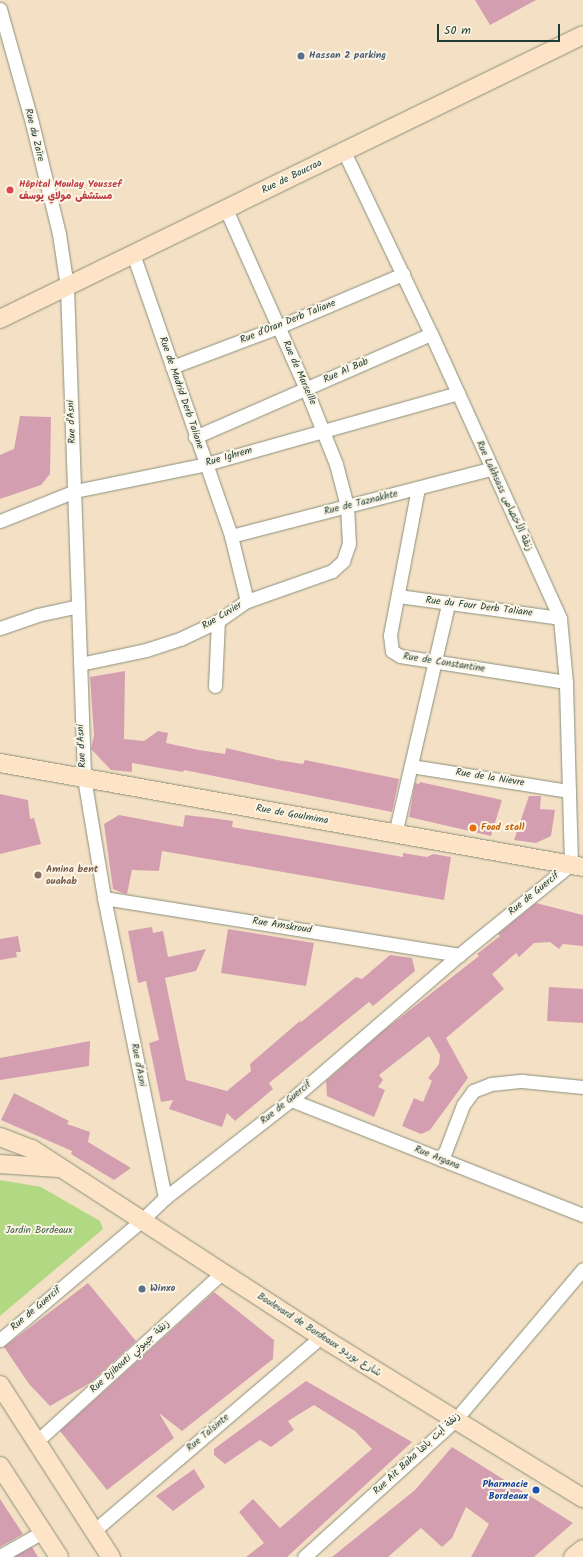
<!DOCTYPE html>
<meta charset="utf-8">
<style>
body{margin:0}
#map{position:relative;width:583px;height:1557px;overflow:hidden;background:#f4e1c5;font-family:Kalam,"Playpen Sans Arabic",sans-serif}
div>[style]{position:absolute}
.green>*{inset:0;background:#b1d882}
.building>*{inset:0;background:#d49eb1}
.roads{filter:drop-shadow(0 0 1px #8a8f7c) drop-shadow(0 0 1px #8a8f7c)}
.street>*{height:13px;margin:-6.5px;padding:0 6.5px;transform-origin:6.5px;border-radius:6.5px;background:#fff}
.secondary>*{height:18px;margin:-9px;padding:0 9px;transform-origin:9px;border-radius:9px;background:#fee4c6}
.dots>*{width:11px;height:11px;translate:-50% -50%;box-sizing:border-box;border:2px solid #fcf5e5;border-radius:50%}
span{translate:-50% -50%;white-space:nowrap;text-align:center;line-height:1.15;-webkit-text-stroke:4px #fcf5e5;paint-order:stroke}
.service-label{font-size:10px;color:#4e5e75;font-weight:700}
.left{translate:0 -50%;text-align:left}
.street-label{font-size:10px;color:#1f3d34}
.health-label{font-size:10px;color:#be3a42;font-weight:700}
.food-label{font-size:10px;color:#c56008;font-weight:700}
.education-label{font-size:10px;color:#785e54;font-weight:700}
.park-label{font-size:10px;color:#3c5c44}
.transit-label{font-size:10px;color:#164399;font-weight:700}
.right{translate:-100% -50%;text-align:right}
.scale{position:absolute;left:437px;top:24px;width:123px;height:18px;box-sizing:border-box;border:2px solid #1f3d34;border-top:0;padding-left:5px;font-size:12px;line-height:14px;white-space:nowrap;color:#1f3d34;-webkit-text-stroke:3px #fcf5e5;paint-order:stroke}
</style>
<div id="map">
<div class="green">
<div style="clip-path:polygon(0 1180px,41px 1187px,100px 1221px,103px 1229px,0 1316px)"></div>
</div>
<div class="building">
<div style="clip-path:polygon(475px 0,536px 0,490px 25px)"></div>
<div style="clip-path:polygon(20px 416px,51px 417px,50px 474px,41px 485px,0 499px,0 455px,14px 449px)"></div>
<div style="clip-path:polygon(125px 671px,124px 739px,144px 741px,158px 731px,168px 733px,166px 743px,199px 750px,225px 754px,226px 748px,277px 760px,303px 764px,305px 760px,399px 779px,392px 812px,184px 770px,183px 772px,132px 763px,132px 772px,111px 770px,91px 749px,94px 735px,90px 677px)"></div>
<div style="clip-path:polygon(420px 782px,502px 800px,491px 836px,409px 817px,415px 783px,419px 784px)"></div>
<div style="clip-path:polygon(0 794px,28px 800px,30px 819px,34px 818px,41px 844px,0 854px)"></div>
<div style="clip-path:polygon(529px 796px,541px 796px,540px 809px,555px 810px,551px 836px,536px 843px,514px 840px)"></div>
<div style="clip-path:polygon(119px 815px,183px 827px,185px 815px,211px 818px,233px 821px,232px 827px,403px 857px,403px 853px,427px 857px,433px 854px,451px 857px,444px 900px,162px 851px,159px 871px,132px 870px,127px 894px,123px 893px,113px 889px,104px 824px)"></div>
<div style="clip-path:polygon(536px 903px,583px 915px,583px 946px,563px 944px,559px 949px,550px 942px,534px 943px,519px 957px,516px 953px,492px 974px,504px 989px,446px 1038px,468px 1078px,430px 1130px,421px 1134px,402px 1126px,414px 1098px,423px 1102px,432px 1081px,428px 1078px,439px 1064px,440px 1055px,429px 1036px,379px 1075px,383px 1080px,378px 1087px,385px 1090px,374px 1117px,327px 1096px,326px 1081px,383px 1031px,479px 956px,477px 954px,500px 936px,498px 934px)"></div>
<div style="clip-path:polygon(152px 927px,153px 933px,163px 931px,168px 957px,206px 949px,196px 971px,165px 978px,186px 1080px,227px 1091px,251px 1071px,250px 1064px,301px 1020px,300px 1023px,356px 977px,362px 979px,390px 955px,412px 958px,415px 971px,373px 1006px,369px 1002px,269px 1083px,273px 1089px,235px 1121px,227px 1113px,222px 1127px,169px 1109px,173px 1100px,161px 1102px,149px 1043px,159px 1040px,146px 981px,138px 983px,128px 931px)"></div>
<div style="clip-path:polygon(228px 929px,314px 943px,306px 986px,221px 973px)"></div>
<div style="clip-path:polygon(18px 936px,21px 952px,16px 952px,17px 957px,0 960px,0 939px)"></div>
<div style="clip-path:polygon(549px 987px,583px 989px,583px 1023px,547px 1021px)"></div>
<div style="clip-path:polygon(90px 1041px,89px 1066px,0 1080px,0 1058px)"></div>
<div style="clip-path:polygon(14px 1093px,69px 1121px,67px 1124px,90px 1132px,88px 1142px,131px 1168px,114px 1180px,71px 1154px,72px 1151px,1px 1120px)"></div>
<div style="clip-path:polygon(88px 1283px,136px 1341px,90px 1383px,50px 1406px,29px 1384px,4px 1347px)"></div>
<div style="clip-path:polygon(214px 1292px,274px 1340px,273px 1359px,182px 1431px,159px 1413px,174px 1438px,107px 1490px,60px 1431px)"></div>
<div style="clip-path:polygon(306px 1381px,412px 1442px,287px 1557px,246px 1557px,264px 1543px,239px 1512px,253px 1499px,280px 1528px,372px 1449px,355px 1431px,314px 1405px,288px 1421px,294px 1430px,271px 1447px,260px 1440px,225px 1464px,214px 1455px,214px 1449px)"></div>
<div style="clip-path:polygon(452px 1447px,573px 1523px,534px 1557px,471px 1557px,489px 1524px,466px 1507px,452px 1538px,442px 1547px,421px 1528px,388px 1557px,332px 1557px,415px 1490px)"></div>
<div style="clip-path:polygon(194px 1469px,205px 1487px,173px 1511px,156px 1496px)"></div>
<div style="clip-path:polygon(0 1499px,23px 1534px,0 1547px)"></div>
<div style="clip-path:polygon(32px 1547px,38px 1557px,14px 1557px)"></div>
</div>
<div class="roads">
<div class="street">
<div style="left:0;top:9px;width:118px;rotate:74.3deg"></div>
<div style="left:32px;top:123px;width:114px;rotate:76.3deg"></div>
<div style="left:59px;top:234px;width:54px;rotate:81.4deg"></div>
<div style="left:67px;top:287px;width:491px;rotate:88deg"></div>
<div style="left:84px;top:778px;width:122px;rotate:80.5deg"></div>
<div style="left:104px;top:898px;width:306px;rotate:78.5deg"></div>
<div style="left:133px;top:254px;width:299px;rotate:70.8deg"></div>
<div style="left:231px;top:536px;width:67px;rotate:76.2deg"></div>
<div style="left:172px;top:367px;width:113px;rotate:-20.7deg"></div>
<div style="left:278px;top:327px;width:136px;rotate:-23deg"></div>
<div style="left:195px;top:437px;width:257px;rotate:-23.6deg"></div>
<div style="left:418px;top:488px;width:150px;rotate:100.8deg"></div>
<div style="left:390px;top:635px;width:16px;rotate:83deg"></div>
<div style="left:392px;top:651px;width:9px;rotate:32deg"></div>
<div style="left:400px;top:656px;width:168px;rotate:8.9deg"></div>
<div style="left:0;top:521px;width:81px;rotate:-21.8deg"></div>
<div style="left:75px;top:491px;width:134px;rotate:-11.6deg"></div>
<div style="left:206px;top:464px;width:262px;rotate:-15.7deg"></div>
<div style="left:231px;top:536px;width:268px;rotate:-14.5deg"></div>
<div style="left:398px;top:596px;width:163px;rotate:7.7deg"></div>
<div style="left:0;top:628px;width:39px;rotate:-19deg"></div>
<div style="left:37px;top:615px;width:40px;rotate:-12deg"></div>
<div style="left:80px;top:664px;width:67px;rotate:-12deg"></div>
<div style="left:146px;top:650px;width:36px;rotate:-18deg"></div>
<div style="left:180px;top:639px;width:42px;rotate:-25.3deg"></div>
<div style="left:218px;top:621px;width:35px;rotate:-35deg"></div>
<div style="left:247px;top:601px;width:90px;rotate:-19.4deg"></div>
<div style="left:332px;top:571px;width:15px;rotate:-42deg"></div>
<div style="left:343px;top:561px;width:18px;rotate:-71deg"></div>
<div style="left:349px;top:544px;width:38px;rotate:-93deg"></div>
<div style="left:347px;top:506px;width:43px;rotate:-104.7deg"></div>
<div style="left:336px;top:464px;width:81px;rotate:-111.8deg"></div>
<div style="left:306px;top:389px;width:197px;rotate:-114deg"></div>
<div style="left:215px;top:686px;width:65px;rotate:-87.4deg"></div>
<div style="left:411px;top:766px;width:160px;rotate:9deg"></div>
<div style="left:395px;top:834px;width:236px;rotate:-77deg"></div>
<div style="left:104px;top:898px;width:360px;rotate:9.1deg"></div>
<div style="left:291px;top:1100px;width:314px;rotate:21.5deg"></div>
<div style="left:442px;top:1160px;width:59px;rotate:-69.1deg"></div>
<div style="left:463px;top:1105px;width:17px;rotate:-54deg"></div>
<div style="left:473px;top:1091px;width:19px;rotate:-21deg"></div>
<div style="left:491px;top:1084px;width:31px;rotate:-6deg"></div>
<div style="left:522px;top:1081px;width:61px;rotate:5.6deg"></div>
<div style="left:0;top:1340px;width:186px;rotate:-40.2deg"></div>
<div style="left:142px;top:1220px;width:32px;rotate:-44deg"></div>
<div style="left:165px;top:1198px;width:160px;rotate:-37.9deg"></div>
<div style="left:291px;top:1100px;width:222px;rotate:-40.8deg"></div>
<div style="left:459px;top:955px;width:144px;rotate:-39.1deg"></div>
<div style="left:571px;top:864px;width:182px;rotate:-91.6deg"></div>
<div style="left:566px;top:682px;width:64px;rotate:-95.4deg"></div>
<div style="left:560px;top:618px;width:312px;rotate:-114.4deg"></div>
<div style="left:431px;top:334px;width:202px;rotate:-115.5deg"></div>
<div style="left:36px;top:1442px;width:253px;rotate:-42.3deg"></div>
<div style="left:96px;top:1529px;width:296px;rotate:-40.5deg"></div>
<div style="left:0;top:1556px;width:51px;rotate:-29.6deg"></div>
<div style="left:304px;top:1557px;width:204px;rotate:-42.2deg"></div>
<div style="left:455px;top:1420px;width:198px;rotate:-49.7deg"></div>
</div>
<div class="secondary">
<div style="left:0;top:319px;width:648px;rotate:-25.97deg"></div>
<div style="left:0;top:763px;width:592px;rotate:10.11deg"></div>
<div style="left:0;top:1137px;width:34px;rotate:21deg"></div>
<div style="left:32px;top:1149px;width:345px;rotate:33deg"></div>
<div style="left:321px;top:1337px;width:308px;rotate:31.6deg"></div>
<div style="left:0;top:1164px;width:58px;rotate:3.9deg"></div>
<div style="left:0;top:1385px;width:205px;rotate:57.2deg"></div>
<div style="left:0;top:1466px;width:108px;rotate:57deg"></div>
<div style="left:573px;top:1557px;width:13px;rotate:-39deg"></div>
</div>
</div>
<div class="dots">
<div style="left:301px;top:56px;background:#5c6f8a"></div>
<div style="left:10px;top:190px;background:#e0444e"></div>
<div style="left:473px;top:828px;background:#e8710a"></div>
<div style="left:38px;top:875px;background:#8d6e63"></div>
<div style="left:142px;top:1289px;background:#5c6f8a"></div>
<div style="left:536px;top:1490px;background:#1a4fb4"></div>
</div>
<div class="service-label">
<span class="left" style="left:309px;top:56px">Hassan 2 parking</span>
<span class="left" style="left:150px;top:1289px">Winxo</span>
</div>
<div class="street-label">
<span style="left:34px;top:135px;rotate:76deg">Rue du Zaïre</span>
<span style="left:292px;top:177px;rotate:-26deg">Rue de Boucraa</span>
<span style="left:288px;top:322px;rotate:-22deg">Rue d'Oran Derb Taliane</span>
<span style="left:346px;top:371px;rotate:-24deg">Rue Al Bab</span>
<span style="left:299px;top:373px;rotate:66deg">Rue de Marseille</span>
<span style="left:181px;top:393px;rotate:71deg">Rue de Madrid Derb Taliane</span>
<span style="left:72px;top:422px;rotate:-92deg">Rue d'Asni</span>
<span style="left:229px;top:457px;rotate:-16deg">Rue Ighrem</span>
<span style="left:504px;top:496px;rotate:65deg">Rue Lakhsass زنقة الأخصاص</span>
<span style="left:361px;top:503px;rotate:-14deg">Rue de Taznakhte</span>
<span style="left:479px;top:607px;rotate:7deg">Rue du Four Derb Taliane</span>
<span style="left:222px;top:616px;rotate:-31deg">Rue Cuvier</span>
<span style="left:444px;top:663px;rotate:9deg">Rue de Constantine</span>
<span style="left:82px;top:746px;rotate:-93deg">Rue d'Asni</span>
<span style="left:490px;top:778px;rotate:9deg">Rue de la Nievre</span>
<span style="left:292px;top:815px;rotate:10deg">Rue de Goulmima</span>
<span style="left:534px;top:894px;rotate:-39deg">Rue de Guercif</span>
<span style="left:282px;top:926px;rotate:9deg">Rue Amskroud</span>
<span style="left:138px;top:1065px;rotate:79deg">Rue d'Asni</span>
<span style="left:286px;top:1103px;rotate:-39deg">Rue de Guercif</span>
<span style="left:437px;top:1158px;rotate:22deg">Rue Argana</span>
<span style="left:36px;top:1309px;rotate:-40deg">Rue de Guercif</span>
<span style="left:319px;top:1335px;rotate:33deg">Boulevard de Bordeaux شارع بوردو</span>
<span style="left:130px;top:1357px;rotate:-42deg">Rue Djibouti زنقة جيبوتي</span>
<span style="left:208px;top:1433px;rotate:-40deg">Rue Talsinte</span>
<span style="left:417px;top:1454px;rotate:-43deg">Rue Ait Baha زنقة أيت باها</span>
</div>
<div class="health-label">
<span class="left" style="left:19px;top:190px">Hôpital Moulay Youssef<br>مستشفى مولاي يوسف</span>
</div>
<div class="food-label">
<span class="left" style="left:481px;top:828px">Food stall</span>
</div>
<div class="education-label">
<span class="left" style="left:46px;top:875px">Amina bent<br>ouahab</span>
</div>
<div class="park-label">
<span style="left:39px;top:1231px">Jardin Bordeaux</span>
</div>
<div class="transit-label">
<span class="right" style="left:528px;top:1490px">Pharmacie<br>Bordeaux</span>
</div>
<div class="scale">50 m</div>
</div>
